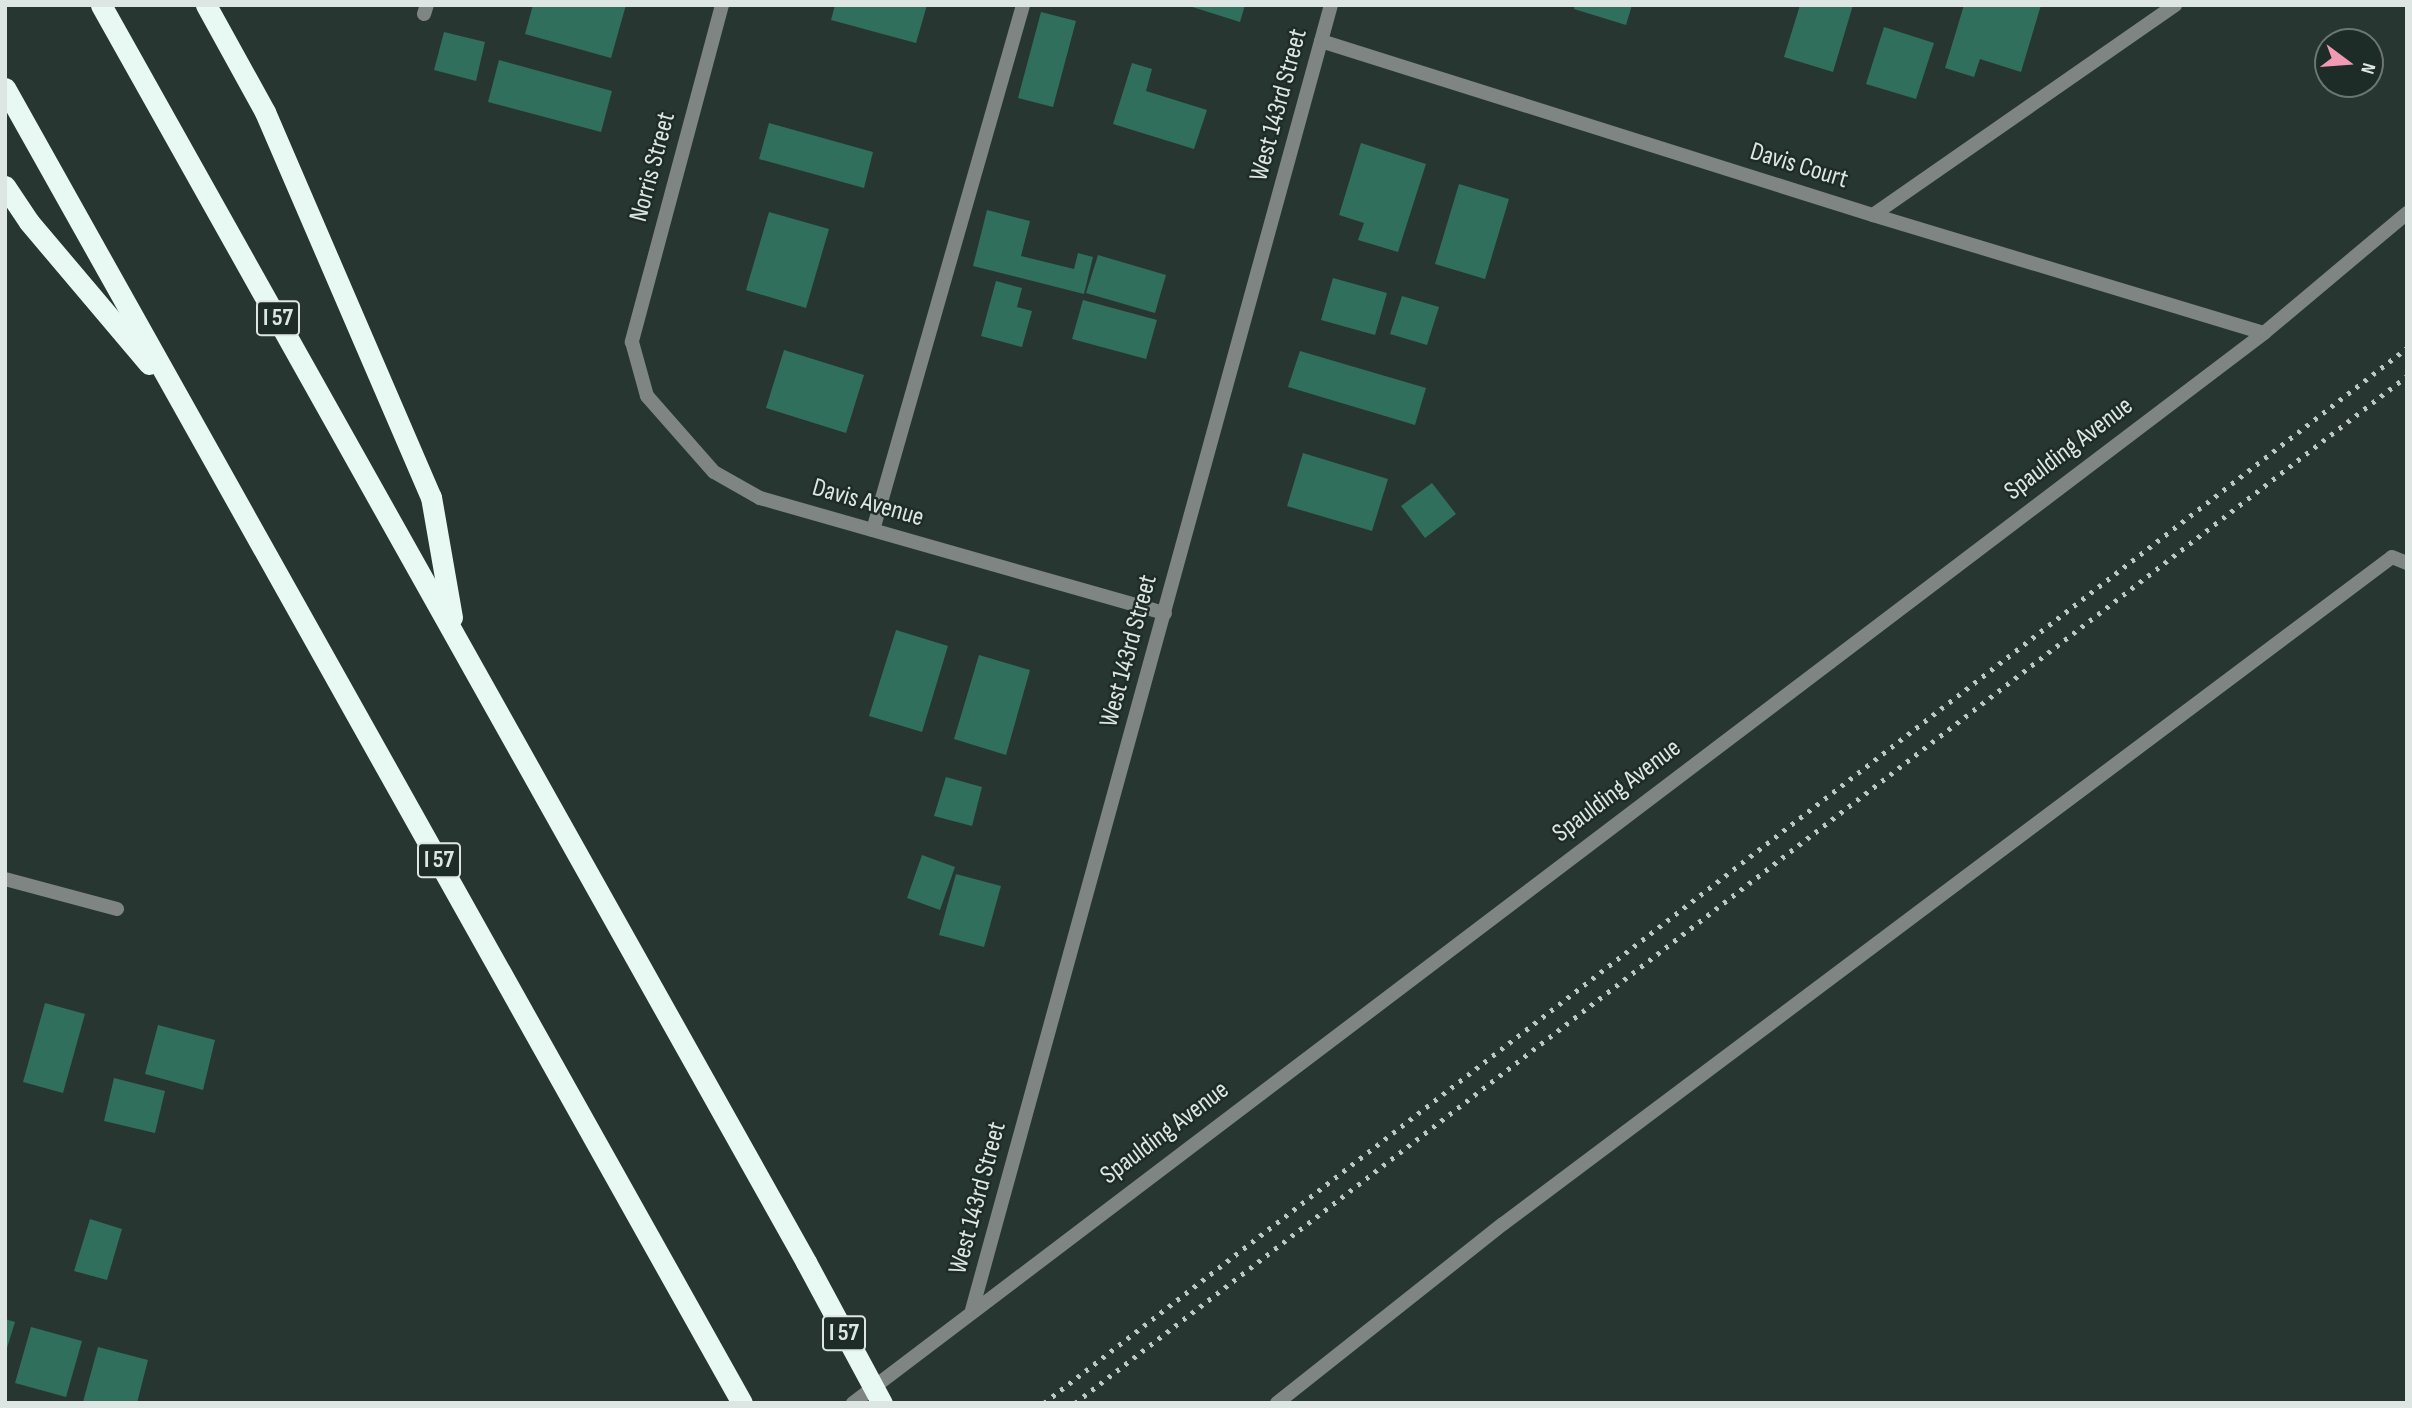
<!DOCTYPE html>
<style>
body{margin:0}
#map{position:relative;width:2412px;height:1408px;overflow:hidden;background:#283631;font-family:"Sofia Sans Condensed",sans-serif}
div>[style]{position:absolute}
.building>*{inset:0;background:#2f6f5b}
.service>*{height:14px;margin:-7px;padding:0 7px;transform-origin:7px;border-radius:7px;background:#7e8582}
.minor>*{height:14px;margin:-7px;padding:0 7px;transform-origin:7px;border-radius:7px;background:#7e8582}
.motorway>*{height:21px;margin:-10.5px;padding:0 10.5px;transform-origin:10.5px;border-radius:10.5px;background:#e7f9f2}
.rail>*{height:5px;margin-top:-2.5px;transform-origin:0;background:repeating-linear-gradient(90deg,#bec7c4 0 3.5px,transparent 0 10.5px)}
.motorway-bridge>*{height:21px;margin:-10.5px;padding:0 10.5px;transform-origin:10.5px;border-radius:10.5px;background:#e7f9f2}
span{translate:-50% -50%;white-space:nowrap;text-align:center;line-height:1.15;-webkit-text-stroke:5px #1e2c27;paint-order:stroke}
.shield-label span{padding:2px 5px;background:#1e2c27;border:2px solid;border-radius:5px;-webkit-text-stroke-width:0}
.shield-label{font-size:24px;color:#dee6e3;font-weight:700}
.street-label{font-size:26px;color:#dee6e3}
.frame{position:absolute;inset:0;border:7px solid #dee6e3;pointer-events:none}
.north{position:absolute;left:2314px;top:28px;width:70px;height:70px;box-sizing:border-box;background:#1e2c27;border:2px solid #6b7672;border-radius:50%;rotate:106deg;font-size:19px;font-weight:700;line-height:28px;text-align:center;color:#dee6e3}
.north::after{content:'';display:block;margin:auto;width:24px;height:32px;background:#f19ab3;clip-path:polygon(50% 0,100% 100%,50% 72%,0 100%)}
</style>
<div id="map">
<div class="building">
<div style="clip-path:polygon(533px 5px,626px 5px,611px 58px,525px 34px)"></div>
<div style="clip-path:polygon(835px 5px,927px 5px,916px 43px,831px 20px)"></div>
<div style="clip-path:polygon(1186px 5px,1245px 5px,1240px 22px)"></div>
<div style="clip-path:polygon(1575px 5px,1632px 5px,1626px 25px,1574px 9px)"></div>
<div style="clip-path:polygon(1800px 5px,1853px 5px,1833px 72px,1784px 57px)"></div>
<div style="clip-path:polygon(1964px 5px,2041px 5px,2021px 72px,1980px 59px,1974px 77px,1945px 68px)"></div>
<div style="clip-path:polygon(1041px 12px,1076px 21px,1053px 107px,1018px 98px)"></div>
<div style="clip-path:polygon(1884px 27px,1934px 43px,1916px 99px,1866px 84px)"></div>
<div style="clip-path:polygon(444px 32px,485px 42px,476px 81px,434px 70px)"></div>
<div style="clip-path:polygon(499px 60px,612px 91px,601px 132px,488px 102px)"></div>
<div style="clip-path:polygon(1132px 63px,1152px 69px,1146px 91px,1207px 110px,1194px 149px,1113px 124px)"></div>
<div style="clip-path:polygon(769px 123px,873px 152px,864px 188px,759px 159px)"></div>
<div style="clip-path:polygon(1361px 143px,1426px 164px,1398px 252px,1358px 240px,1364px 223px,1339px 215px)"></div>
<div style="clip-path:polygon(1459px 184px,1509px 199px,1485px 279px,1435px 264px)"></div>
<div style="clip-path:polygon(987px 210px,1030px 221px,1021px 256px,1074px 269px,1078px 253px,1093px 257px,1084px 294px,973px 266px)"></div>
<div style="clip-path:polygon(769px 212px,829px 229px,806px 308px,746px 290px)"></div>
<div style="clip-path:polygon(1098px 255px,1166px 275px,1155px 313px,1086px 293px)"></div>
<div style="clip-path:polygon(1333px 278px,1387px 293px,1375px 335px,1321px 320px)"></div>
<div style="clip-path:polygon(996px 281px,1022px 288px,1017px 307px,1032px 311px,1022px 347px,981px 336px)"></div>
<div style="clip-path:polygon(1402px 296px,1439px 307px,1427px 345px,1390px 334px)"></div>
<div style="clip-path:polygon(1083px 300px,1157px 320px,1146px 359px,1072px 339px)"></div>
<div style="clip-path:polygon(784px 350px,864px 375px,846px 433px,766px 408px)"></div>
<div style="clip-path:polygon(1300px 351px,1426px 388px,1415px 425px,1288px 387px)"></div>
<div style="clip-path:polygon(1303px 453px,1388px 479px,1372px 531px,1287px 506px)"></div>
<div style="clip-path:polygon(1432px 483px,1456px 514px,1425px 538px,1401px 506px)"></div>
<div style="clip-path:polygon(896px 630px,948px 646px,922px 732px,869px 716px)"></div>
<div style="clip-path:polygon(979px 655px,1030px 670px,1006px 755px,954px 739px)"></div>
<div style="clip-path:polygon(946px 777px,982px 787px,972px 826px,934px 816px)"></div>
<div style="clip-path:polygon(922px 855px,955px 867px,940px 910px,907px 898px)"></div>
<div style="clip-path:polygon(956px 874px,1001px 886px,984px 947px,939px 935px)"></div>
<div style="clip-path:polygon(45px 1003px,85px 1014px,63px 1093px,23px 1082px)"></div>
<div style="clip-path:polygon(158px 1025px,215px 1040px,203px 1090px,145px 1074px)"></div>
<div style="clip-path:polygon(114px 1078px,165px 1091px,155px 1133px,104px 1121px)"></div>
<div style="clip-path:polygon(90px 1219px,122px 1229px,107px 1280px,74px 1271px)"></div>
<div style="clip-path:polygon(5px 1319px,15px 1322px,6px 1351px,5px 1351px)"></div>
<div style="clip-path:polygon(31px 1327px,82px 1341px,66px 1397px,15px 1383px)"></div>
<div style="clip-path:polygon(98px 1347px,148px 1360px,137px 1403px,83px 1402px)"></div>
</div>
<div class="service">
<div style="left:424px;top:14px;width:9px;rotate:-72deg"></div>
<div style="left:1873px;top:215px;width:368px;rotate:-34.8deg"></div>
<div style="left:873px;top:530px;width:546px;rotate:-74.05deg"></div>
<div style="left:1277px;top:1403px;width:288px;rotate:-38.4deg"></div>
<div style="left:1503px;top:1224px;width:1111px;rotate:-36.88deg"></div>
<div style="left:2392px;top:557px;width:16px;rotate:22deg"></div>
</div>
<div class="minor">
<div style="left:722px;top:5px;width:349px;rotate:105deg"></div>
<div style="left:632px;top:342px;width:56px;rotate:74.5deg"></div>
<div style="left:647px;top:396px;width:101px;rotate:48.6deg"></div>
<div style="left:714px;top:472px;width:53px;rotate:29.5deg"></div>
<div style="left:760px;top:498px;width:421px;rotate:15.9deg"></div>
<div style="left:1321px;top:41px;width:579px;rotate:17.5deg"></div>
<div style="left:1873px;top:215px;width:408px;rotate:16.8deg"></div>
<div style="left:5px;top:879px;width:116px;rotate:15deg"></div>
<div style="left:972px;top:1310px;width:1353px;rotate:-74.62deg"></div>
<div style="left:853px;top:1403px;width:1771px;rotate:-37.17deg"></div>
<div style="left:2264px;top:333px;width:187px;rotate:-40deg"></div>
</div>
<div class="motorway">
<div style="left:101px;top:5px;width:1441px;rotate:60.71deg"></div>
<div style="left:206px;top:5px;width:122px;rotate:61.1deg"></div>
<div style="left:265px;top:112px;width:419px;rotate:66.7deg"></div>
<div style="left:431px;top:497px;width:122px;rotate:80.1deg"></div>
<div style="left:5px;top:88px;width:1507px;rotate:60.73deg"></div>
<div style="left:5px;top:186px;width:43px;rotate:56.3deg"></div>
<div style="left:29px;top:222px;width:186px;rotate:49.8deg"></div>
</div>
<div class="rail">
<div style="left:1044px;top:1403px;width:1724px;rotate:-37.74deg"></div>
<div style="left:1075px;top:1403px;width:1682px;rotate:-37.63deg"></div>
</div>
<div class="motorway-bridge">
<div style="left:806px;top:1262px;width:160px;rotate:61.7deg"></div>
</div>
<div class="shield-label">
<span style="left:278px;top:318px">I 57</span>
<span style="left:439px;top:860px">I 57</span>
<span style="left:844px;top:1333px">I 57</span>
</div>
<div class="street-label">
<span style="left:1279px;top:105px;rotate:-75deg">West 143rd Street</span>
<span style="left:1799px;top:166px;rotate:17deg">Davis Court</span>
<span style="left:653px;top:167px;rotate:-75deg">Norris Street</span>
<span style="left:2069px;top:449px;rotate:-37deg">Spaulding Avenue</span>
<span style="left:868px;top:503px;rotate:16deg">Davis Avenue</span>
<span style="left:1129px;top:651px;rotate:-75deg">West 143rd Street</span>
<span style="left:1617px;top:791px;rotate:-37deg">Spaulding Avenue</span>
<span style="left:1165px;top:1133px;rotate:-37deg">Spaulding Avenue</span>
<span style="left:978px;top:1198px;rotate:-75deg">West 143rd Street</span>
</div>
<div class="frame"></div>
<div class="north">N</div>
</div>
